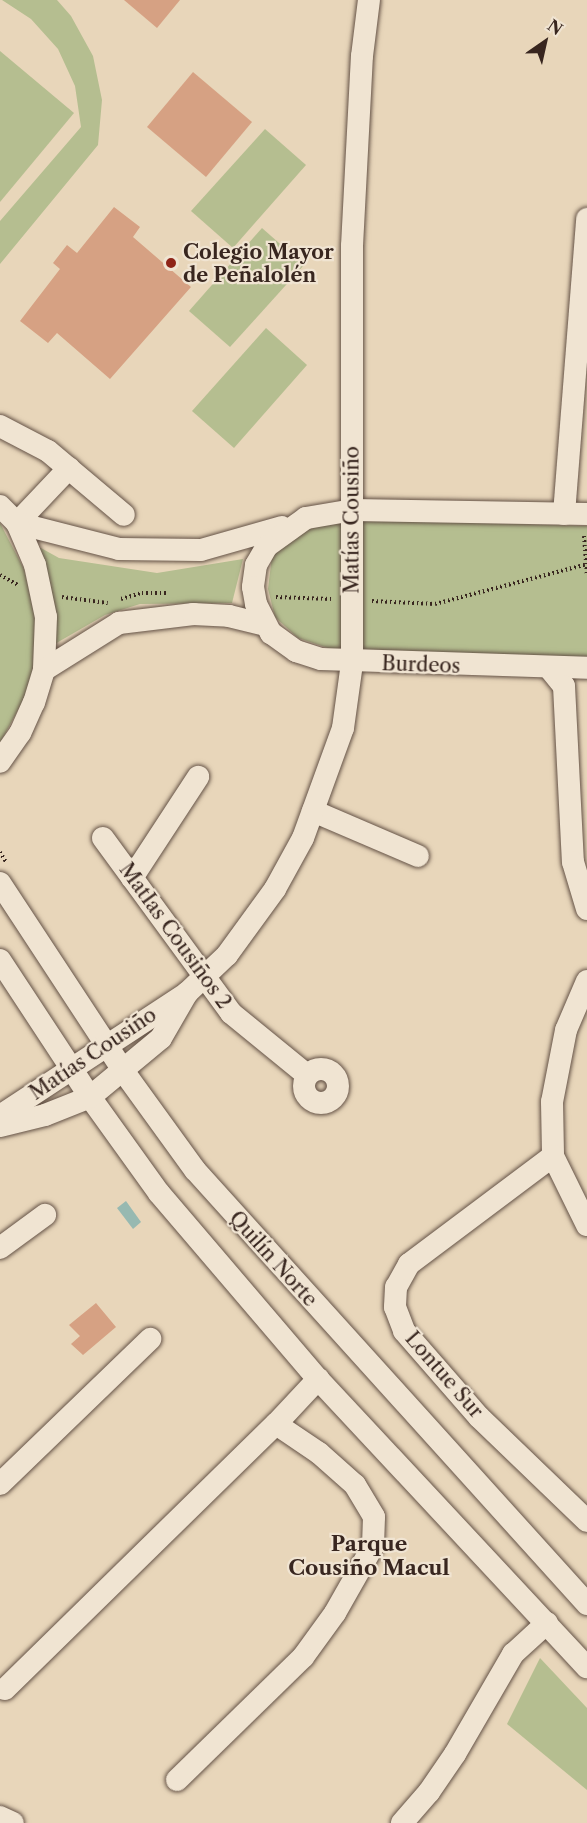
<!DOCTYPE html>
<meta charset="utf-8">
<style>
body{margin:0}
#map{position:relative;width:587px;height:1823px;overflow:hidden;background:#e8d6ba;font-family:"Libre Caslon Text",serif}
div>[style]{position:absolute}
.green>*{inset:0;background:#b5be90}
.water>*{inset:0;background:#97b9b1}
.building>*{inset:0;background:#d6a183}
.path>*{height:4px;margin-top:-2px;transform-origin:0;background:repeating-linear-gradient(90deg,#38261f 0 1.5px,transparent 0 4.5px)}
.roads{filter:drop-shadow(0 0 2px #645246) drop-shadow(0 0 2px #645246)}
.minor>*{height:22px;margin:-11px;padding:0 11px;transform-origin:11px;border-radius:11px;background:#f0e4d2}
.minor>.ring{margin:-11px;padding:0;box-sizing:content-box;background:none;border:22px solid #f0e4d2;border-radius:50%}
.dots>*{width:16px;height:16px;translate:-50% -50%;box-sizing:border-box;border:3px solid #f0e4d2;border-radius:50%}
span{translate:-50% -50%;white-space:nowrap;text-align:center;line-height:1.15;-webkit-text-stroke:4.5px #f0e4d2;paint-order:stroke}
.poi-label{font-size:20px;color:#38261f;font-weight:700}
.left{translate:0 -50%;text-align:left}
.street-label{font-size:20px;color:#38261f}
.neighbourhood-label{font-size:21px;color:#38261f;font-weight:700}
.north{position:absolute;left:515px;top:12px;width:60px;height:60px;-webkit-text-stroke:4px #f0e4d2;paint-order:stroke;rotate:34deg;font-size:16px;font-weight:700;line-height:24px;text-align:center;color:#38261f}
.north::after{content:'';display:block;margin:auto;width:21px;height:27px;background:#38261f;clip-path:polygon(50% 0,100% 100%,50% 72%,0 100%)}
</style>
<div id="map">
<div class="green">
<div style="clip-path:polygon(2px 0,57px 0,71px 16px,93px 56px,102px 100px,98px 145px,0 264px,0 221px,81px 127px,75px 86px,58px 49px,31px 19px)"></div>
<div style="clip-path:polygon(0 51px,74px 113px,0 202px)"></div>
<div style="clip-path:polygon(265px 129px,306px 165px,233px 248px,191px 211px)"></div>
<div style="clip-path:polygon(262px 228px,304px 265px,230px 347px,189px 311px)"></div>
<div style="clip-path:polygon(266px 328px,307px 365px,234px 448px,192px 411px)"></div>
<div style="clip-path:polygon(354px 519px,587px 526px,587px 665px,349px 655px,298px 638px,275px 617px,268px 589px,272px 556px,300px 531px)"></div>
<div style="clip-path:polygon(0 523px,24px 569px,35px 618px,33px 668px,24px 699px,0 743px)"></div>
<div style="clip-path:polygon(32px 543px,59px 558px,157px 573px,243px 559px,232px 603px,140px 604px,105px 615px,53px 645px)"></div>
<div style="clip-path:polygon(540px 1658px,587px 1708px,587px 1790px,507px 1724px)"></div>
</div>
<div class="water">
<div style="clip-path:polygon(126px 1201px,141px 1222px,133px 1229px,117px 1208px)"></div>
</div>
<div class="building">
<div style="clip-path:polygon(124px 0,180px 0,157px 28px)"></div>
<div style="clip-path:polygon(193px 72px,252px 122px,206px 177px,147px 127px)"></div>
<div style="clip-path:polygon(114px 207px,140px 227px,133px 237px,191px 287px,110px 379px,57px 333px,48px 343px,20px 321px,60px 269px,53px 263px,67px 245px,77px 253px)"></div>
<div style="clip-path:polygon(96px 1303px,116px 1327px,83px 1355px,71px 1344px,80px 1336px,69px 1325px)"></div>
</div>
<div class="path">
<div style="left:584px;top:536px;width:40px;rotate:85.7deg"></div>
<div style="left:0;top:575px;width:21px;rotate:29deg"></div>
<div style="left:62px;top:597px;width:46px;rotate:7.4deg"></div>
<div style="left:276px;top:597px;width:55px;rotate:2.1deg"></div>
<div style="left:121px;top:599px;width:22px;rotate:-16deg"></div>
<div style="left:142px;top:593px;width:27px"></div>
<div style="left:372px;top:601px;width:63px;rotate:2.7deg"></div>
<div style="left:435px;top:604px;width:157px;rotate:-14.7deg"></div>
<div style="left:0;top:852px;width:12px;rotate:59deg"></div>
</div>
<div class="roads">
<div class="minor">
<div style="left:0;top:426px;width:54px;rotate:27.5deg"></div>
<div style="left:48px;top:451px;width:99px;rotate:40.1deg"></div>
<div style="left:69px;top:468px;width:76px;rotate:133.4deg"></div>
<div style="left:17px;top:523px;width:105px;rotate:14.3deg"></div>
<div style="left:119px;top:549px;width:82px;rotate:0.7deg"></div>
<div style="left:201px;top:550px;width:84px;rotate:-15.9deg"></div>
<div style="left:0;top:506px;width:24px;rotate:45deg"></div>
<div style="left:17px;top:523px;width:46px;rotate:66.8deg"></div>
<div style="left:35px;top:565px;width:53px;rotate:78.1deg"></div>
<div style="left:46px;top:617px;width:53px;rotate:92.2deg"></div>
<div style="left:44px;top:670px;width:34px;rotate:107deg"></div>
<div style="left:34px;top:702px;width:34px;rotate:114deg"></div>
<div style="left:20px;top:733px;width:35px;rotate:125deg"></div>
<div style="left:564px;top:514px;width:296px;rotate:-85.5deg"></div>
<div style="left:587px;top:514px;width:234px;rotate:-179deg"></div>
<div style="left:353px;top:510px;width:48px;rotate:170.3deg"></div>
<div style="left:306px;top:518px;width:48px;rotate:144.3deg"></div>
<div style="left:267px;top:546px;width:22px;rotate:120deg"></div>
<div style="left:256px;top:565px;width:22px;rotate:98deg"></div>
<div style="left:253px;top:587px;width:17px;rotate:80deg"></div>
<div style="left:256px;top:604px;width:33px;rotate:63deg"></div>
<div style="left:271px;top:633px;width:31px;rotate:36deg"></div>
<div style="left:296px;top:651px;width:26px;rotate:18deg"></div>
<div style="left:321px;top:659px;width:266px;rotate:1.9deg"></div>
<div style="left:550px;top:669px;width:22px;rotate:51deg"></div>
<div style="left:564px;top:686px;width:176px;rotate:87.1deg"></div>
<div style="left:573px;top:862px;width:49px;rotate:73.4deg"></div>
<div style="left:44px;top:670px;width:89px;rotate:-32.1deg"></div>
<div style="left:119px;top:623px;width:75px;rotate:-6.9deg"></div>
<div style="left:193px;top:614px;width:36px;rotate:3deg"></div>
<div style="left:229px;top:616px;width:38px;rotate:14deg"></div>
<div style="left:313px;top:811px;width:114px;rotate:23.2deg"></div>
<div style="left:103px;top:838px;width:217px;rotate:53.8deg"></div>
<div style="left:231px;top:1013px;width:98px;rotate:39.2deg"></div>
<div style="left:132px;top:878px;width:121px;rotate:-56.8deg"></div>
<div style="left:0;top:883px;width:226px;rotate:56.7deg"></div>
<div style="left:124px;top:1072px;width:121px;rotate:54.1deg"></div>
<div style="left:195px;top:1170px;width:585px;rotate:47.91deg"></div>
<div style="left:0;top:960px;width:164px;rotate:56.7deg"></div>
<div style="left:90px;top:1097px;width:118px;rotate:54.3deg"></div>
<div style="left:159px;top:1193px;width:245px;rotate:49.5deg"></div>
<div style="left:318px;top:1379px;width:394px;rotate:47deg"></div>
<div style="left:587px;top:981px;width:53px;rotate:113.2deg"></div>
<div style="left:566px;top:1030px;width:73px;rotate:101deg"></div>
<div style="left:552px;top:1102px;width:54px;rotate:88.9deg"></div>
<div style="left:553px;top:1156px;width:77px;rotate:63.8deg"></div>
<div class="ring" style="left:304px;top:1069px;width:12px;height:12px"></div>
<div style="left:0;top:1116px;width:224px;rotate:-33.3deg"></div>
<div style="left:0;top:1126px;width:46px;rotate:-13.7deg"></div>
<div style="left:45px;top:1115px;width:48px;rotate:-21.8deg"></div>
<div style="left:90px;top:1097px;width:92px;rotate:-39.7deg"></div>
<div style="left:161px;top:1038px;width:52px;rotate:-60deg"></div>
<div style="left:187px;top:993px;width:55px;rotate:-43.5deg"></div>
<div style="left:227px;top:955px;width:82px;rotate:-54deg"></div>
<div style="left:275px;top:889px;width:58px;rotate:-61.2deg"></div>
<div style="left:303px;top:838px;width:117px;rotate:-70deg"></div>
<div style="left:343px;top:728px;width:66px;rotate:-82.1deg"></div>
<div style="left:352px;top:663px;width:417px;rotate:-90deg"></div>
<div style="left:352px;top:246px;width:190px;rotate:-87deg"></div>
<div style="left:362px;top:56px;width:56px;rotate:-82.9deg"></div>
<div style="left:553px;top:1156px;width:180px;rotate:143.1deg"></div>
<div style="left:409px;top:1264px;width:26px;rotate:119deg"></div>
<div style="left:396px;top:1287px;width:20px;rotate:93deg"></div>
<div style="left:395px;top:1307px;width:26px;rotate:69deg"></div>
<div style="left:404px;top:1331px;width:114px;rotate:48.9deg"></div>
<div style="left:479px;top:1417px;width:150px;rotate:43.9deg"></div>
<div style="left:0;top:1248px;width:56px;rotate:-36.3deg"></div>
<div style="left:276px;top:1424px;width:62px;rotate:-47deg"></div>
<div style="left:0;top:1484px;width:209px;rotate:-44deg"></div>
<div style="left:5px;top:1689px;width:379px;rotate:-44.4deg"></div>
<div style="left:276px;top:1424px;width:52px;rotate:34deg"></div>
<div style="left:319px;top:1453px;width:48px;rotate:41.6deg"></div>
<div style="left:355px;top:1485px;width:37px;rotate:59deg"></div>
<div style="left:374px;top:1517px;width:29px;rotate:92deg"></div>
<div style="left:373px;top:1546px;width:77px;rotate:119.6deg"></div>
<div style="left:335px;top:1613px;width:54px;rotate:126deg"></div>
<div style="left:303px;top:1657px;width:176px;rotate:135.7deg"></div>
<div style="left:0;top:1817px;width:14px;rotate:25deg"></div>
<div style="left:402px;top:1823px;width:41px;rotate:-48.9deg"></div>
<div style="left:429px;top:1792px;width:46px;rotate:-55.6deg"></div>
<div style="left:455px;top:1754px;width:116px;rotate:-59.9deg"></div>
<div style="left:513px;top:1654px;width:46px;rotate:-42.4deg"></div>
</div>
</div>
<div class="dots">
<div style="left:171px;top:263px;background:#8f2418"></div>
</div>
<div class="poi-label">
<span class="left" style="left:183px;top:264px">Colegio Mayor<br>de Peñalolén</span>
</div>
<div class="street-label">
<span style="left:352px;top:520px;rotate:-90deg">Matías Cousiño</span>
<span style="left:421px;top:665px;rotate:2deg">Burdeos</span>
<span style="left:175px;top:936px;rotate:54deg">MatIas Cousiños 2</span>
<span style="left:93px;top:1054px;rotate:-34deg">Matías Cousiño</span>
<span style="left:273px;top:1259px;rotate:48deg">Quilín Norte</span>
<span style="left:444px;top:1375px;rotate:49deg">Lontue Sur</span>
</div>
<div class="neighbourhood-label">
<span style="left:369px;top:1556px">Parque<br>Cousiño Macul</span>
</div>
<div class="north">N</div>
</div>
